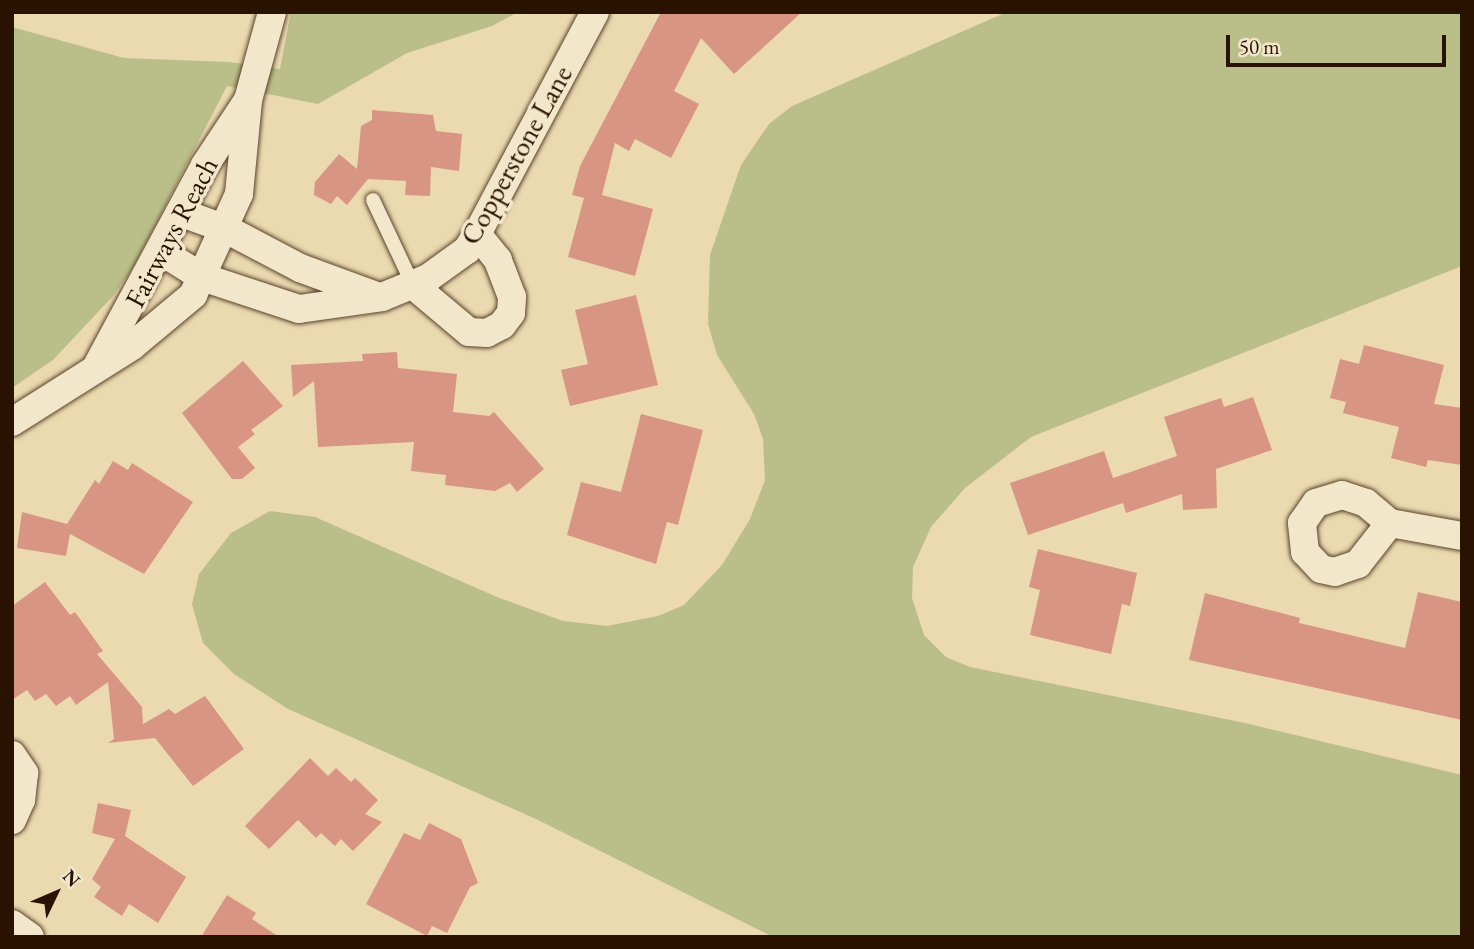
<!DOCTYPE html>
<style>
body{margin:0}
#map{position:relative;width:1474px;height:949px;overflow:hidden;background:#ebd9af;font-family:"EB Garamond",serif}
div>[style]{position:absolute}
.green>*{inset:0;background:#babf89}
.building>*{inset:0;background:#d89584}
.roads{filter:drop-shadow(0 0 2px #5a442c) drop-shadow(0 0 2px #5a442c)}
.service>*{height:14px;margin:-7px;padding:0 7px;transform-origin:7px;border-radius:7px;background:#f2e6cb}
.minor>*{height:28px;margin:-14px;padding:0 14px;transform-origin:14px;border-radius:14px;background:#f2e6cb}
span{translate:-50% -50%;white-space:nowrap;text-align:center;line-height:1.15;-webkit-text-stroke:7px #f2e6cb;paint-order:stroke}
.street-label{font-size:28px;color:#2a1200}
.frame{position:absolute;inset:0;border:14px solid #2a1200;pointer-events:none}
.north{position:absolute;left:21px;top:858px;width:70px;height:70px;-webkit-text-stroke:5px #f2e6cb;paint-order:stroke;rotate:46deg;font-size:19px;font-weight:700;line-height:28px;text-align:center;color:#2a1200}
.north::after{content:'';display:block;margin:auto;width:24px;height:32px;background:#2a1200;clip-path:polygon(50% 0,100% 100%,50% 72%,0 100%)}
.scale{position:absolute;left:1226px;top:35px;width:220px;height:32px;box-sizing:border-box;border:4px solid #2a1200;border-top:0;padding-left:9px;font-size:21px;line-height:24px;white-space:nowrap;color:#2a1200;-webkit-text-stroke:5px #f2e6cb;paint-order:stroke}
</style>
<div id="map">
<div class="green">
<div style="clip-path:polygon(291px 12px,518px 12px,492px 26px,407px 53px,318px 104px,227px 86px,134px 266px,113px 296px,53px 360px,12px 388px,12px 27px,124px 58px,229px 62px,280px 69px)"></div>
<div style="clip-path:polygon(1007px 12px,1462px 12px,1462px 266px,1031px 437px,965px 488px,931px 527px,913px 567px,912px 598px,924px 635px,946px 657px,970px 667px,1245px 723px,1462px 775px,1462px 937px,773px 937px,536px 819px,288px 709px,234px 674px,203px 643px,192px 604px,199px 574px,231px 533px,270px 511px,315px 517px,497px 597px,563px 621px,607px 626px,658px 616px,684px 605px,722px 565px,750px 519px,765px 480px,763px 439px,754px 414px,717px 355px,708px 324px,710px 255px,741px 165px,769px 124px,792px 106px)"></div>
</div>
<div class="building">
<div style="clip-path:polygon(661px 12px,802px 12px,734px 74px,701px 38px,674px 91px,699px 104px,671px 158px,635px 139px,629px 151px,615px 143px,602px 195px,653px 209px,635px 276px,568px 257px,584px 198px,572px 195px,580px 166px)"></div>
<div style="clip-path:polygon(372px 110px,433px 115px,436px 131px,462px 134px,459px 171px,431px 167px,430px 196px,405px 195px,406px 181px,368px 179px,347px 205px,337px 196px,331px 204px,314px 195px,315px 182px,339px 154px,357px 169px,361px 126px,372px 120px)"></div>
<div style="clip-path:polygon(636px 295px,658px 385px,570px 406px,561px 370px,588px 364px,575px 310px)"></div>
<div style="clip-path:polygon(1364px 345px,1444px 365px,1434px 404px,1462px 408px,1462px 465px,1428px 460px,1426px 467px,1391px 458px,1399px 427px,1343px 413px,1346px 402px,1330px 398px,1340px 359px,1359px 364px)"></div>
<div style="clip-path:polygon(397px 352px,398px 368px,457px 374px,453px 412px,489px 416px,494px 412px,544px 469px,517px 492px,510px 483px,495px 491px,445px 485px,446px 475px,411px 471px,414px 442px,318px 447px,314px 381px,293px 397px,291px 365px,363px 361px,362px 354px)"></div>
<div style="clip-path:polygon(243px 361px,283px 406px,251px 430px,255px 434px,238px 447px,255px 468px,242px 479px,232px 479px,182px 413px)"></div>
<div style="clip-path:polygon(1253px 397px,1272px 450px,1216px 469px,1217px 508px,1183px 510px,1182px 494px,1126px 513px,1123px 503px,1028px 535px,1010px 483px,1104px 451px,1113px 478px,1177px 456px,1164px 417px,1221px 398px,1224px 407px)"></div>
<div style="clip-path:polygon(641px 414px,703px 430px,678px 525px,667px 522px,656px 564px,567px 535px,581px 482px,621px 492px)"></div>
<div style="clip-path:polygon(113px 461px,128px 470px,132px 463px,193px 502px,144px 574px,70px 534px,66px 556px,17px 548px,22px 512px,67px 524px,95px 480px,99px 484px)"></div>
<div style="clip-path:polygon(1038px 549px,1137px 573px,1130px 606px,1122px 604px,1111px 654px,1030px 635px,1040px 590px,1029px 587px)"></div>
<div style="clip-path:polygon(45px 582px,70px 615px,75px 612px,103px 651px,97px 654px,142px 707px,143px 724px,169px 709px,175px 714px,205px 696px,244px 749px,193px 786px,155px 738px,108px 743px,114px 739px,108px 682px,76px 705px,70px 696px,56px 706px,46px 694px,35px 701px,27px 690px,12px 700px,12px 606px)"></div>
<div style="clip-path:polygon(1418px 592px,1462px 602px,1462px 720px,1189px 660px,1205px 593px,1300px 618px,1299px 623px,1405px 648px)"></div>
<div style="clip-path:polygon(310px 758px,328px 776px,336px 768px,351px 782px,355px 778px,378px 800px,365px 814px,382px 822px,353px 851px,341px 839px,335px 846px,321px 833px,316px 838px,298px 820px,269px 849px,245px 826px)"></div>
<div style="clip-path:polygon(98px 803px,131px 810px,125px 836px,186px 877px,158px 923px,129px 904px,122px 916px,94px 897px,101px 887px,92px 879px,115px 839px,92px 833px)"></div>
<div style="clip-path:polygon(429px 823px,461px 839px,478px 883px,470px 887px,447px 933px,432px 926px,427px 936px,366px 904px,404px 833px,420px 840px)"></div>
<div style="clip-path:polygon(227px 895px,256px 913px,252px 919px,279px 937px,201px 937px)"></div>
</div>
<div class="roads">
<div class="service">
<div style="left:373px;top:200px;width:94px;rotate:64.8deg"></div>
</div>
<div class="minor">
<div style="left:182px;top:213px;width:47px;rotate:20deg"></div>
<div style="left:226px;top:229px;width:84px;rotate:27.8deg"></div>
<div style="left:300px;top:268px;width:84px;rotate:20.2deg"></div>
<div style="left:162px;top:252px;width:47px;rotate:32deg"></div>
<div style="left:202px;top:277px;width:102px;rotate:18.3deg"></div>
<div style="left:299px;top:309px;width:84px;rotate:-8.2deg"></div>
<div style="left:382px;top:297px;width:50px;rotate:-22.4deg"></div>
<div style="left:428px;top:278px;width:48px;rotate:-35.7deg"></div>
<div style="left:467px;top:250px;width:19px;rotate:-58deg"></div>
<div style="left:477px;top:234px;width:251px;rotate:-62deg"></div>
<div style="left:413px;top:285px;width:73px;rotate:40deg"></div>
<div style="left:469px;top:332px;width:18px;rotate:3deg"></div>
<div style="left:487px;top:333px;width:17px;rotate:-28deg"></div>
<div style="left:502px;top:325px;width:15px;rotate:-53deg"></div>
<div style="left:511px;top:313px;width:16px;rotate:-86deg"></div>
<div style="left:512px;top:297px;width:40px;rotate:-111deg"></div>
<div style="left:498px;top:260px;width:33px;rotate:-129deg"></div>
<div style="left:98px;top:364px;width:226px;rotate:-61.7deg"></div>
<div style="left:205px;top:165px;width:78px;rotate:-56.5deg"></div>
<div style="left:12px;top:422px;width:142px;rotate:-32.3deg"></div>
<div style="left:132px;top:346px;width:80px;rotate:-39.9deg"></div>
<div style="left:193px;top:295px;width:111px;rotate:-65.5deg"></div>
<div style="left:239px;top:194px;width:94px;rotate:-84.5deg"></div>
<div style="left:248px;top:100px;width:91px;rotate:-74.7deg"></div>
<div style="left:1342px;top:495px;width:25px;rotate:18deg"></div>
<div style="left:1366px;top:503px;width:31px;rotate:40deg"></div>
<div style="left:1390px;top:523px;width:52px;rotate:128deg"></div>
<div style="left:1358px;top:564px;width:24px;rotate:161deg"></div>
<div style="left:1335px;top:572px;width:14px;rotate:-168deg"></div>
<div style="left:1321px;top:569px;width:23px;rotate:-133deg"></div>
<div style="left:1305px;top:552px;width:29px;rotate:-96deg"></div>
<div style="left:1302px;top:523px;width:24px;rotate:-55deg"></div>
<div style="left:1316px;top:503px;width:27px;rotate:-17deg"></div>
<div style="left:1390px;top:523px;width:73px;rotate:10.2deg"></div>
<div style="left:12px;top:755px;width:22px;rotate:56deg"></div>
<div style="left:24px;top:773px;width:27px;rotate:96deg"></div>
<div style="left:21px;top:800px;width:22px;rotate:114deg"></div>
<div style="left:12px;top:924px;width:22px;rotate:36deg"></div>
</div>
</div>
<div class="street-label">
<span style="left:516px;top:155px;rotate:-61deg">Copperstone Lane</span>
<span style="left:171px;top:232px;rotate:-62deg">Fairways Reach</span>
</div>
<div class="frame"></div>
<div class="north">N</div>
<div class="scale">50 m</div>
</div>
